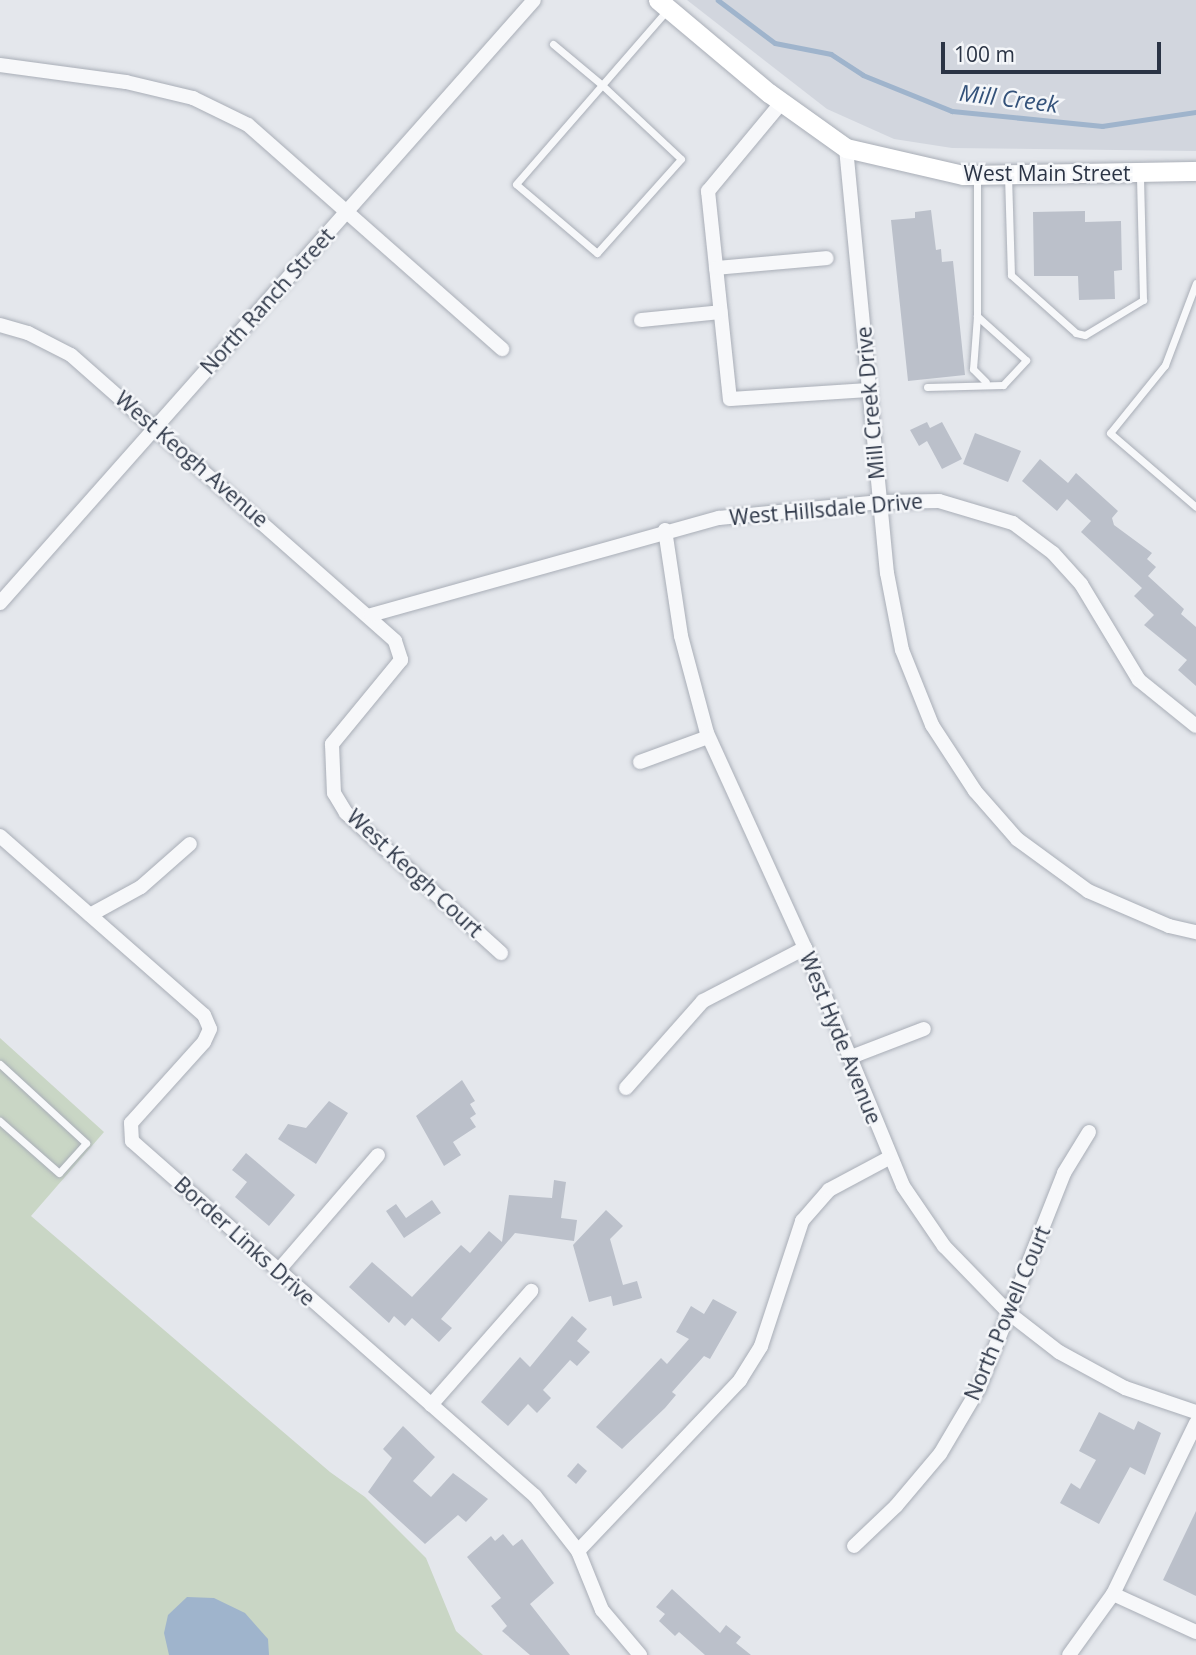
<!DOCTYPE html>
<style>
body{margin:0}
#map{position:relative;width:1196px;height:1655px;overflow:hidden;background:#e4e7ec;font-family:"Open Sans",sans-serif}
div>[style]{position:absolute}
.built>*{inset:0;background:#d2d6de}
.green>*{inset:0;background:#c9d6c5}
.water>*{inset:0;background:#9fb4cc}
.stream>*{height:4.5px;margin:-2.25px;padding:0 2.25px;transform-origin:2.25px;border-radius:2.25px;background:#9fb4cc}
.building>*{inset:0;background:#bbc0ca}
.roads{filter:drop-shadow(0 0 2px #a9aeb7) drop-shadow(0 0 2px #a9aeb7)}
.lane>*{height:7px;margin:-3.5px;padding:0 3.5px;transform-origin:3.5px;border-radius:3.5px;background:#f7f8fa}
.street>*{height:14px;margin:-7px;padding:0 7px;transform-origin:7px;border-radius:7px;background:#f7f8fa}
.secondary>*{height:19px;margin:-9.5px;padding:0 9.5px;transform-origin:9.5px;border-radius:9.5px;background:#fff}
span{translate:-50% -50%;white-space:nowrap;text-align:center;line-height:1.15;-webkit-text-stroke:5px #f4f6f9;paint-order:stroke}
.street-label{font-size:21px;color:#2b3445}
.water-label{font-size:23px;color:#34527a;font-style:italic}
.scale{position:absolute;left:941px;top:42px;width:220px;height:32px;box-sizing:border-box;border:4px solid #2b3445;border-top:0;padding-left:9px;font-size:21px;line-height:24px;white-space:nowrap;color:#2b3445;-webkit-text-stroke:5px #f4f6f9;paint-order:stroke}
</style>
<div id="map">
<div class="built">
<div style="clip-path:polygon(687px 0,1196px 0,1196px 151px,952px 148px,894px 139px,827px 109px)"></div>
</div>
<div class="green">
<div style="clip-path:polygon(0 1038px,104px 1132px,31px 1216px,330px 1472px,365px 1497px,426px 1558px,456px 1631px,483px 1655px,0 1655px)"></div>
</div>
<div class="water">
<div style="clip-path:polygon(187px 1597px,214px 1598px,245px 1613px,268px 1639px,269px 1655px,169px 1655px,164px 1633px,168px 1615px)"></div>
</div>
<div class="stream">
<div style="left:718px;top:0;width:71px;rotate:37deg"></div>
<div style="left:775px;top:43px;width:57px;rotate:11.1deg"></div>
<div style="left:831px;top:54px;width:38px;rotate:33deg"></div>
<div style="left:863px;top:75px;width:96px;rotate:22deg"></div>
<div style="left:952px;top:111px;width:151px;rotate:5.7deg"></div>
<div style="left:1102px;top:126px;width:95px;rotate:-8.5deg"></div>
</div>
<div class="building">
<div style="clip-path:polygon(931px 210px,936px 250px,941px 249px,942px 262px,953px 261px,965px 375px,908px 381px,891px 220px,915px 218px,915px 212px)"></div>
<div style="clip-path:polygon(1085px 211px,1085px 222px,1121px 221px,1122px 270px,1114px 271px,1115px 299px,1079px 300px,1078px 276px,1034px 276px,1033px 212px)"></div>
<div style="clip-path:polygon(927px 422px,930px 428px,942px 422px,962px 459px,942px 469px,927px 441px,919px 446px,910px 430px)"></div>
<div style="clip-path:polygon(975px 433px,1021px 451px,1008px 482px,963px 464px)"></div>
<div style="clip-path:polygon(1040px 459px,1068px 483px,1076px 473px,1118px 511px,1112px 518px,1114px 525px,1152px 553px,1147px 559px,1156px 567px,1148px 576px,1184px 609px,1181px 614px,1196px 627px,1196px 686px,1178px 670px,1187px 660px,1144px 625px,1154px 615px,1134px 596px,1142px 588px,1081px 532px,1091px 521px,1067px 499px,1057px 511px,1022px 481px)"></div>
<div style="clip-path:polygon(462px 1080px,475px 1101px,470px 1104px,476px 1114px,470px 1118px,476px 1127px,453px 1142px,461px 1155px,444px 1166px,416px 1116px)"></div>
<div style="clip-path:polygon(329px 1101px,348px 1113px,316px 1164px,278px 1139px,288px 1124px,306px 1128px)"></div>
<div style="clip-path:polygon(246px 1153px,295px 1195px,269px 1226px,235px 1197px,247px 1182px,232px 1170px)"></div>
<div style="clip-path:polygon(554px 1180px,566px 1182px,561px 1218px,577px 1220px,574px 1241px,515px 1233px,441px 1319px,452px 1328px,439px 1342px,412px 1318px,405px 1326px,394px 1316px,389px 1323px,349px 1287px,372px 1262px,412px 1297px,461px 1245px,470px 1253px,489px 1231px,502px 1242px,509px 1195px,552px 1198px)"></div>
<div style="clip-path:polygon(432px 1200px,441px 1213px,404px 1238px,386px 1211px,396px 1204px,406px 1218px)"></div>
<div style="clip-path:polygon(606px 1210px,623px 1226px,610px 1239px,623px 1285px,637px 1281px,642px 1298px,613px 1306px,611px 1296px,589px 1302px,573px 1245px)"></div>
<div style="clip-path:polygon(713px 1299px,737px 1312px,710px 1359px,704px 1356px,672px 1392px,676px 1395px,665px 1408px,622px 1449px,596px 1427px,661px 1358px,667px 1364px,689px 1339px,676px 1332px,691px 1306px,704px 1314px)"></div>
<div style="clip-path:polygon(572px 1316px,587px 1329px,577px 1341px,590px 1352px,577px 1366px,570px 1360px,543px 1390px,551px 1398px,537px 1413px,528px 1404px,508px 1426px,481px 1402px,520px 1357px,530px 1367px)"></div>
<div style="clip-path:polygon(1099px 1412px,1134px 1430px,1138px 1421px,1161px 1433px,1145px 1475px,1130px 1467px,1099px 1524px,1060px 1503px,1071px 1483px,1080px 1489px,1096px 1460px,1079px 1451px)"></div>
<div style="clip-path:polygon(403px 1426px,435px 1457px,413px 1481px,431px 1497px,453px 1473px,488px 1499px,466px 1522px,458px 1515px,425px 1544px,368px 1492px,392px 1458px,383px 1449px)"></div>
<div style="clip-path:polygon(578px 1463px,587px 1471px,576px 1484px,567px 1476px)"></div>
<div style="clip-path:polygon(1196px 1511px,1196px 1596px,1163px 1580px)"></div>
<div style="clip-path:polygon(503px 1534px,513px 1546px,522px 1539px,554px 1583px,530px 1604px,570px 1655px,530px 1655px,502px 1631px,507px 1626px,491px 1606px,501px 1598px,467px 1557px,491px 1536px,495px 1541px)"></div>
<div style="clip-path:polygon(672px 1589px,720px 1633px,726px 1625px,741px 1637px,736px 1643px,751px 1655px,705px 1655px,679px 1632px,675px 1636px,659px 1621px,665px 1614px,656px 1607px)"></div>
</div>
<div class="roads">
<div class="lane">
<div style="left:553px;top:44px;width:64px;rotate:39.9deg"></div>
<div style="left:602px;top:85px;width:108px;rotate:43.1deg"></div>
<div style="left:681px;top:159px;width:126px;rotate:131.8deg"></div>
<div style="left:597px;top:253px;width:106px;rotate:-139.6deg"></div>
<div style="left:516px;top:184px;width:131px;rotate:-49deg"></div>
<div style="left:602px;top:85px;width:101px;rotate:-49deg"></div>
<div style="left:1008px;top:175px;width:100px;rotate:88.3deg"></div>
<div style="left:1011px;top:275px;width:87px;rotate:41.7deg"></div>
<div style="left:1076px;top:333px;width:9px;rotate:13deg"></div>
<div style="left:1085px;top:335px;width:68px;rotate:-31.1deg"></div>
<div style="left:1143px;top:300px;width:126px;rotate:-91.4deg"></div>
<div style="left:1196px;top:283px;width:88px;rotate:110.7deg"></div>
<div style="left:1165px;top:365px;width:87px;rotate:129deg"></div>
<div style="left:1110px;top:433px;width:113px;rotate:40.7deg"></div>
<div style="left:977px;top:316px;width:53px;rotate:94.3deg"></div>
<div style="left:973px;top:369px;width:18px;rotate:45deg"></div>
<div style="left:927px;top:387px;width:76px;rotate:-1.5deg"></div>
<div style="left:1003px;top:385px;width:34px;rotate:-47deg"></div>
<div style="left:1026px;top:360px;width:66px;rotate:-138.1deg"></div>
<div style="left:977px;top:316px;width:140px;rotate:-90deg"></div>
<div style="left:0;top:1064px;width:117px;rotate:42.6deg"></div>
<div style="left:86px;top:1143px;width:40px;rotate:132deg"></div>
<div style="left:59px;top:1173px;width:79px;rotate:-138.6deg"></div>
</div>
<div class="street">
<div style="left:0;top:65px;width:127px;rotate:7.7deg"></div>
<div style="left:126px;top:82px;width:69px;rotate:13.4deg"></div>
<div style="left:193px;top:98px;width:61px;rotate:26.1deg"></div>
<div style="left:248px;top:125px;width:339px;rotate:41.4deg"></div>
<div style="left:782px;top:102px;width:116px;rotate:129.7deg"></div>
<div style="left:708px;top:191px;width:209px;rotate:84deg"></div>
<div style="left:730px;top:399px;width:139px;rotate:-3.7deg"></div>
<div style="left:846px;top:148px;width:427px;rotate:84.5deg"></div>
<div style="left:887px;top:573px;width:78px;rotate:79deg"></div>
<div style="left:902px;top:650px;width:81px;rotate:68.2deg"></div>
<div style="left:932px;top:725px;width:79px;rotate:56.9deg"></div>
<div style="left:975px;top:791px;width:64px;rotate:48.8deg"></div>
<div style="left:1017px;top:839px;width:88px;rotate:36.2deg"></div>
<div style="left:1088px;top:891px;width:88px;rotate:23.4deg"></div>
<div style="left:1169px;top:926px;width:28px;rotate:13deg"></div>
<div style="left:716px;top:268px;width:111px;rotate:-5.1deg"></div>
<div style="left:641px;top:320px;width:80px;rotate:-5.7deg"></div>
<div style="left:0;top:325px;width:29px;rotate:16deg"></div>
<div style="left:28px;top:333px;width:48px;rotate:27.1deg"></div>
<div style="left:71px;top:355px;width:432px;rotate:41.4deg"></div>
<div style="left:395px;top:641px;width:20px;rotate:72deg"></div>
<div style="left:401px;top:660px;width:109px;rotate:129.4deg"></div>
<div style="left:332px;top:744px;width:49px;rotate:87.7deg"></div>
<div style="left:334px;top:793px;width:23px;rotate:59deg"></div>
<div style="left:346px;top:813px;width:209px;rotate:42.1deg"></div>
<div style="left:665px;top:530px;width:107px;rotate:81.4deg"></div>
<div style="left:681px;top:636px;width:100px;rotate:75deg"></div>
<div style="left:707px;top:733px;width:236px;rotate:65.5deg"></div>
<div style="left:805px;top:948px;width:257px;rotate:67.6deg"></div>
<div style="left:903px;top:1186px;width:73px;rotate:55.7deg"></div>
<div style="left:944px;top:1246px;width:95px;rotate:45.9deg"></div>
<div style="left:1010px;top:1314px;width:62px;rotate:37.8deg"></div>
<div style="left:1059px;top:1352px;width:75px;rotate:28.6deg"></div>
<div style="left:1125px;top:1388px;width:75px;rotate:18.7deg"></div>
<div style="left:0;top:603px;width:805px;rotate:-48.47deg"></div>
<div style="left:371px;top:615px;width:361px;rotate:-15.6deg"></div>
<div style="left:719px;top:518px;width:162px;rotate:-5.7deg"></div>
<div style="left:880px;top:502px;width:59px;rotate:-1deg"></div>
<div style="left:939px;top:501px;width:77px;rotate:16.6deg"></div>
<div style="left:1013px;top:523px;width:50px;rotate:36.9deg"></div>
<div style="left:1053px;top:553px;width:42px;rotate:47.9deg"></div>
<div style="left:1081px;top:584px;width:112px;rotate:58.9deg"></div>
<div style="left:1139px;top:680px;width:73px;rotate:38.9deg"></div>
<div style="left:640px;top:762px;width:72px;rotate:-20.2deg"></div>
<div style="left:0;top:836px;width:271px;rotate:41.3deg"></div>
<div style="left:204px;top:1015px;width:15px;rotate:67deg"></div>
<div style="left:210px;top:1029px;width:14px;rotate:115deg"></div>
<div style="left:204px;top:1042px;width:109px;rotate:132deg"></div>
<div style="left:131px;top:1123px;width:18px;rotate:87deg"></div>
<div style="left:132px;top:1141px;width:537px;rotate:41.38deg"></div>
<div style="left:535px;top:1496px;width:70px;rotate:52deg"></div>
<div style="left:578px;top:1551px;width:64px;rotate:67.9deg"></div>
<div style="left:602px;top:1610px;width:59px;rotate:49.8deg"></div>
<div style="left:90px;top:915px;width:58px;rotate:-28.8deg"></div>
<div style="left:141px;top:887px;width:65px;rotate:-41.3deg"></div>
<div style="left:851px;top:1057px;width:78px;rotate:-21deg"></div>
<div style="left:626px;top:1088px;width:116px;rotate:-48.5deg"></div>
<div style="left:703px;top:1001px;width:115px;rotate:-27.5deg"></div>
<div style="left:278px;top:1271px;width:153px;rotate:-49.2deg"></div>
<div style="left:431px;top:1405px;width:152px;rotate:-48.7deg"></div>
<div style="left:854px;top:1546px;width:58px;rotate:-43.6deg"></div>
<div style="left:896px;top:1506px;width:68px;rotate:-49.8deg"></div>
<div style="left:940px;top:1454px;width:77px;rotate:-59.4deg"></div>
<div style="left:979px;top:1388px;width:231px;rotate:-68.4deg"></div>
<div style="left:1064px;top:1173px;width:48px;rotate:-58.6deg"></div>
<div style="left:578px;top:1551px;width:236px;rotate:-46.5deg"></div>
<div style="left:740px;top:1380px;width:40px;rotate:-58deg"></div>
<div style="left:761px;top:1346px;width:132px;rotate:-71.8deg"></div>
<div style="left:802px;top:1221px;width:41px;rotate:-48.9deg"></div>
<div style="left:829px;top:1190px;width:68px;rotate:-28.1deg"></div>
<div style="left:1113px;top:1594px;width:91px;rotate:24.6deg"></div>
<div style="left:1069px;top:1655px;width:75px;rotate:-54.2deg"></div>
<div style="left:1113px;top:1594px;width:190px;rotate:-64.1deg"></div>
</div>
<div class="secondary">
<div style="left:658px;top:0;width:145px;rotate:40deg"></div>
<div style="left:769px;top:93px;width:95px;rotate:35.5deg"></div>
<div style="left:846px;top:148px;width:120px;rotate:13deg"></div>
<div style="left:963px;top:175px;width:233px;rotate:-1deg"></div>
</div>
</div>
<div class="street-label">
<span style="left:1047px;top:173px">West Main Street</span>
<span style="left:267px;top:301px;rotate:-48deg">North Ranch Street</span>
<span style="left:870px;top:403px;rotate:-95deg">Mill Creek Drive</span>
<span style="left:192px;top:459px;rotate:41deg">West Keogh Avenue</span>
<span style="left:826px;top:509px;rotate:-5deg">West Hillsdale Drive</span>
<span style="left:415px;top:873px;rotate:43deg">West Keogh Court</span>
<span style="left:841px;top:1038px;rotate:68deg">West Hyde Avenue</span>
<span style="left:245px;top:1241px;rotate:42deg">Border Links Drive</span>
<span style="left:1007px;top:1313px;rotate:-67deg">North Powell Court</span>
</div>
<div class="water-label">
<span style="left:1009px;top:98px;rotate:7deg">Mill Creek</span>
</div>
<div class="scale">100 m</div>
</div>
